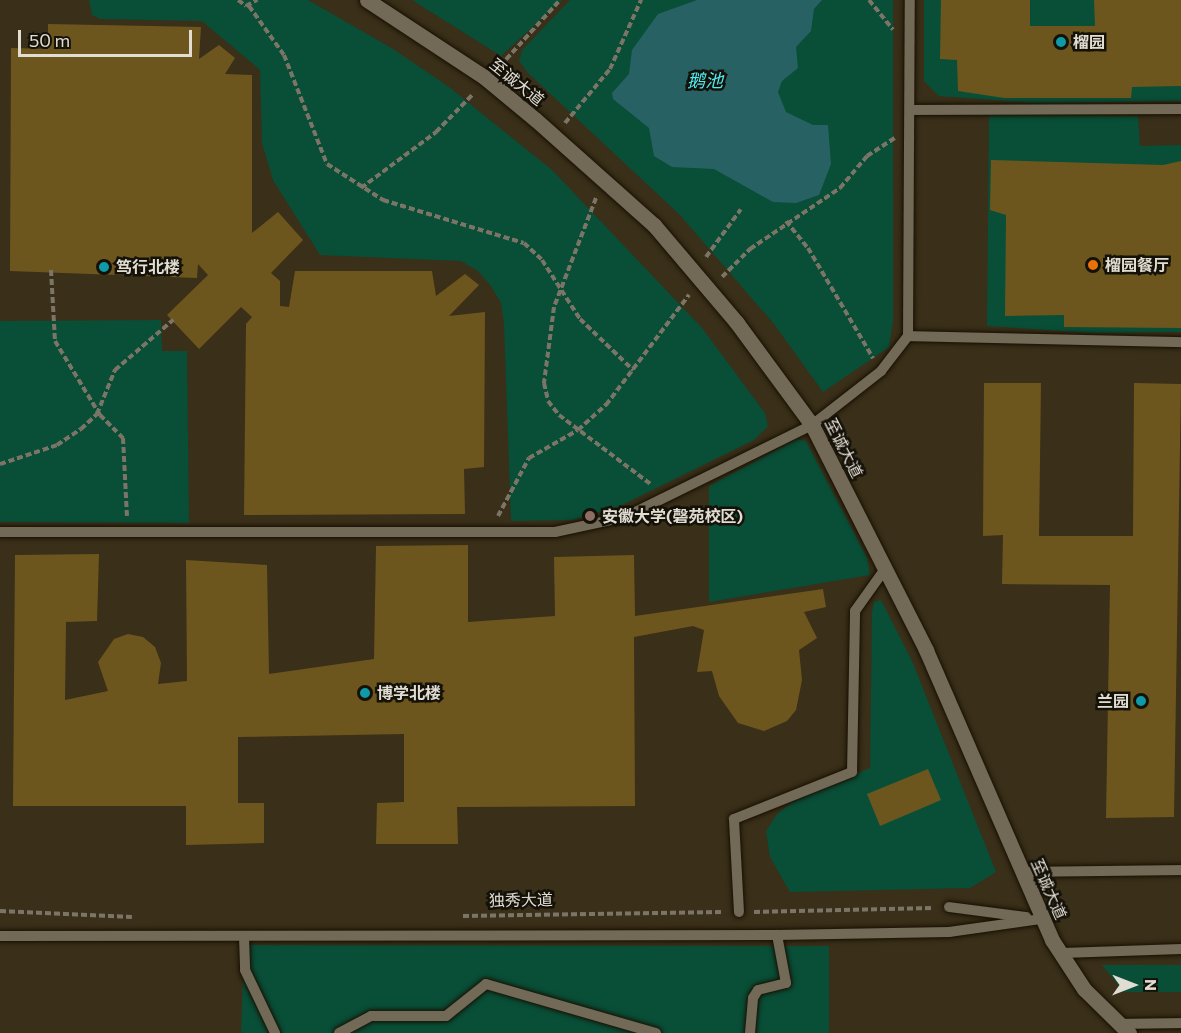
<!DOCTYPE html>
<meta charset="utf-8">
<style>
body{margin:0}
#map{position:relative;width:1181px;height:1033px;overflow:hidden;background:#2f2717;font-family:Commissioner,"Noto Sans SC",sans-serif}
div>[style]{position:absolute}
.built>*{inset:0;background:#3a2f18}
.green>*{inset:0;background:#094e37}
.water>*{inset:0;background:#286163}
.building>*{inset:0;background:#6d561e}
.path>*{height:4px;margin-top:-2px;transform-origin:0;background:repeating-linear-gradient(90deg,#7c7567 0 6px,transparent 0 9px)}
.roads{filter:drop-shadow(0 0 2px #171002) drop-shadow(0 0 2px #171002)}
.lane>*{height:10px;margin:-5px;padding:0 5px;transform-origin:5px;border-radius:5px;background:#726957}
.street>*{height:15px;margin:-7.5px;padding:0 7.5px;transform-origin:7.5px;border-radius:7.5px;background:#726957}
.dots>*{width:16px;height:16px;translate:-50% -50%;box-sizing:border-box;border:3px solid #141109;border-radius:50%}
span{translate:-50% -50%;white-space:nowrap;text-align:center;line-height:1.15;-webkit-text-stroke:5px #141109;paint-order:stroke}
.poi-label{font-size:16px;color:#e2ddd3;font-weight:700}
.left{translate:0 -50%;text-align:left}
.right{translate:-100% -50%;text-align:right}
.street-label{font-size:16px;color:#e2ddd3}
.water-label{font-size:18px;color:#4debf2;font-style:italic}
.north{position:absolute;left:1103px;top:955px;width:60px;height:60px;-webkit-text-stroke:4px #141109;paint-order:stroke;rotate:90deg;font-size:16px;font-weight:700;line-height:24px;text-align:center;color:#e2ddd3}
.north::after{content:'';display:block;margin:auto;width:21px;height:27px;background:#e2ddd3;clip-path:polygon(50% 0,100% 100%,50% 72%,0 100%)}
.scale{position:absolute;left:18px;top:30px;width:174px;height:27px;box-sizing:border-box;border:3px solid #e2ddd3;border-top:0;padding-left:8px;font-size:18px;line-height:21px;white-space:nowrap;color:#e2ddd3;-webkit-text-stroke:4px #141109;paint-order:stroke}
</style>
<div id="map">
<div class="built">
<div style="clip-path:polygon(0 0,1181px 0,1181px 1033px,0 1033px)"></div>
</div>
<div class="green">
<div style="clip-path:polygon(89px 0,308px 0,393px 49px,449px 87px,552px 170px,702px 328px,765px 413px,768px 426px,754px 440px,622px 505px,573px 520px,511px 521px,504px 325px,501px 303px,491px 286px,478px 271px,461px 261px,320px 255px,273px 180px,262px 143px,260px 70px,202px 21px,100px 19px,92px 15px)"></div>
<div style="clip-path:polygon(412px 0,562px 0,501px 56px)"></div>
<div style="clip-path:polygon(570px 0,893px 0,893px 321px,889px 347px,823px 392px,774px 324px,679px 214px,528px 73px,519px 61px,522px 50px)"></div>
<div style="clip-path:polygon(924px 0,1181px 0,1181px 101px,1035px 103px,939px 96px,924px 81px)"></div>
<div style="clip-path:polygon(989px 115px,1138px 116px,1140px 146px,1181px 145px,1181px 332px,1094px 333px,987px 326px)"></div>
<div style="clip-path:polygon(161px 320px,162px 351px,187px 351px,189px 523px,0 522px,0 321px)"></div>
<div style="clip-path:polygon(797px 439px,806px 441px,867px 558px,870px 575px,709px 602px,709px 486px)"></div>
<div style="clip-path:polygon(881px 600px,912px 661px,996px 872px,970px 888px,790px 892px,770px 857px,766px 831px,777px 814px,796px 799px,870px 768px,872px 612px,874px 602px)"></div>
<div style="clip-path:polygon(244px 945px,829px 946px,829px 1033px,241px 1033px)"></div>
<div style="clip-path:polygon(1102px 965px,1181px 965px,1181px 992px,1124px 992px)"></div>
</div>
<div class="water">
<div style="clip-path:polygon(697px 0,822px 0,814px 9px,811px 31px,796px 47px,798px 68px,782px 81px,778px 92px,786px 112px,813px 125px,828px 125px,831px 164px,819px 195px,796px 203px,773px 202px,714px 169px,672px 167px,654px 156px,649px 128px,613px 99px,612px 93px,629px 74px,632px 50px,658px 14px)"></div>
</div>
<div class="building">
<div style="clip-path:polygon(941px 0,1030px 0,1030px 26px,1095px 26px,1094px 0,1181px 0,1181px 86px,1132px 87px,1131px 98px,1004px 98px,958px 91px,957px 60px,940px 59px)"></div>
<div style="clip-path:polygon(48px 24px,201px 27px,199px 59px,219px 45px,235px 58px,225px 74px,252px 75px,252px 233px,278px 212px,303px 240px,271px 273px,280px 281px,280px 306px,289px 307px,295px 271px,432px 271px,436px 296px,465px 274px,479px 285px,449px 316px,485px 312px,484px 467px,464px 469px,465px 514px,244px 515px,246px 324px,252px 317px,241px 307px,199px 349px,167px 315px,208px 275px,198px 264px,197px 278px,10px 271px,11px 48px,48px 49px)"></div>
<div style="clip-path:polygon(991px 160px,1163px 165px,1181px 161px,1181px 328px,1064px 327px,1064px 315px,1005px 316px,1006px 215px,990px 210px)"></div>
<div style="clip-path:polygon(984px 383px,1041px 383px,1039px 536px,1133px 536px,1134px 383px,1181px 384px,1174px 817px,1106px 818px,1110px 585px,1002px 584px,1003px 535px,983px 536px)"></div>
<div style="clip-path:polygon(468px 545px,468px 622px,555px 616px,554px 557px,634px 555px,635px 616px,823px 589px,826px 607px,804px 612px,817px 638px,799px 650px,802px 680px,796px 710px,787px 721px,764px 731px,738px 723px,719px 696px,712px 671px,697px 672px,704px 630px,693px 626px,634px 637px,635px 806px,457px 807px,458px 844px,376px 844px,377px 803px,404px 802px,404px 734px,238px 737px,238px 803px,264px 803px,264px 843px,186px 845px,186px 806px,13px 806px,15px 555px,99px 554px,97px 621px,66px 622px,65px 700px,108px 691px,98px 662px,114px 639px,128px 634px,143px 637px,155px 647px,161px 663px,158px 684px,187px 681px,186px 560px,267px 565px,269px 674px,374px 659px,376px 546px)"></div>
<div style="clip-path:polygon(928px 769px,941px 800px,880px 826px,867px 794px)"></div>
</div>
<div class="path">
<div style="left:238px;top:0;width:10px;rotate:37deg"></div>
<div style="left:246px;top:6px;width:13px;rotate:-29deg"></div>
<div style="left:869px;top:0;width:38px;rotate:51deg"></div>
<div style="left:249px;top:6px;width:60px;rotate:54.5deg"></div>
<div style="left:284px;top:55px;width:117px;rotate:68.5deg"></div>
<div style="left:327px;top:164px;width:67px;rotate:32.7deg"></div>
<div style="left:383px;top:200px;width:147px;rotate:17deg"></div>
<div style="left:524px;top:243px;width:25px;rotate:43deg"></div>
<div style="left:542px;top:260px;width:70px;rotate:57.2deg"></div>
<div style="left:580px;top:319px;width:74px;rotate:43.9deg"></div>
<div style="left:500px;top:66px;width:89px;rotate:-47.7deg"></div>
<div style="left:565px;top:123px;width:70px;rotate:-50.2deg"></div>
<div style="left:610px;top:69px;width:76px;rotate:-65.8deg"></div>
<div style="left:361px;top:188px;width:94px;rotate:-36.7deg"></div>
<div style="left:436px;top:132px;width:54px;rotate:-45.7deg"></div>
<div style="left:596px;top:198px;width:117px;rotate:111.1deg"></div>
<div style="left:554px;top:307px;width:77px;rotate:97.5deg"></div>
<div style="left:544px;top:383px;width:18px;rotate:77deg"></div>
<div style="left:548px;top:401px;width:18px;rotate:52deg"></div>
<div style="left:559px;top:415px;width:116px;rotate:37deg"></div>
<div style="left:786px;top:221px;width:35px;rotate:51deg"></div>
<div style="left:808px;top:248px;width:128px;rotate:59.4deg"></div>
<div style="left:706px;top:257px;width:59px;rotate:-53.9deg"></div>
<div style="left:51px;top:270px;width:71px;rotate:86.8deg"></div>
<div style="left:55px;top:341px;width:87px;rotate:58.7deg"></div>
<div style="left:100px;top:415px;width:33px;rotate:45deg"></div>
<div style="left:123px;top:438px;width:78px;rotate:87.1deg"></div>
<div style="left:722px;top:277px;width:40px;rotate:-45deg"></div>
<div style="left:750px;top:249px;width:109px;rotate:-34.1deg"></div>
<div style="left:840px;top:188px;width:42px;rotate:-49.8deg"></div>
<div style="left:867px;top:156px;width:33px;rotate:-33deg"></div>
<div style="left:0;top:464px;width:60px;rotate:-18.4deg"></div>
<div style="left:57px;top:445px;width:29px;rotate:-34deg"></div>
<div style="left:81px;top:429px;width:22px;rotate:-43deg"></div>
<div style="left:97px;top:414px;width:48px;rotate:-67.8deg"></div>
<div style="left:115px;top:370px;width:77px;rotate:-40.8deg"></div>
<div style="left:498px;top:516px;width:66px;rotate:-61.9deg"></div>
<div style="left:529px;top:458px;width:56px;rotate:-29.7deg"></div>
<div style="left:578px;top:430px;width:38px;rotate:-42deg"></div>
<div style="left:606px;top:405px;width:138px;rotate:-53deg"></div>
<div style="left:0;top:911px;width:132px;rotate:2.6deg"></div>
<div style="left:754px;top:912px;width:179px;rotate:-1.3deg"></div>
<div style="left:463px;top:916px;width:260px;rotate:-0.9deg"></div>
</div>
<div class="roads">
<div class="lane">
<div style="left:910px;top:110px;width:271px;rotate:-0.2deg"></div>
<div style="left:908px;top:336px;width:273px;rotate:1.3deg"></div>
<div style="left:0;top:532px;width:555px"></div>
<div style="left:555px;top:532px;width:72px;rotate:-12.1deg"></div>
<div style="left:625px;top:517px;width:208px;rotate:-26.2deg"></div>
<div style="left:812px;top:425px;width:88px;rotate:-38deg"></div>
<div style="left:881px;top:371px;width:44px;rotate:-52.4deg"></div>
<div style="left:908px;top:336px;width:336px;rotate:-89.7deg"></div>
<div style="left:1022px;top:872px;width:159px;rotate:-0.7deg"></div>
<div style="left:949px;top:907px;width:78px;rotate:7.4deg"></div>
<div style="left:739px;top:912px;width:93px;rotate:-93.1deg"></div>
<div style="left:734px;top:819px;width:127px;rotate:-21.7deg"></div>
<div style="left:852px;top:772px;width:161px;rotate:-88.9deg"></div>
<div style="left:855px;top:611px;width:52px;rotate:-54.5deg"></div>
<div style="left:0;top:936px;width:777px;rotate:-0.07deg"></div>
<div style="left:777px;top:935px;width:172px;rotate:-1deg"></div>
<div style="left:949px;top:932px;width:94px;rotate:-8deg"></div>
<div style="left:244px;top:937px;width:33px;rotate:88deg"></div>
<div style="left:245px;top:970px;width:70px;rotate:64.5deg"></div>
<div style="left:1062px;top:953px;width:119px;rotate:-1.9deg"></div>
<div style="left:1119px;top:1024px;width:62px;rotate:-0.9deg"></div>
<div style="left:339px;top:1033px;width:36px;rotate:-28deg"></div>
<div style="left:371px;top:1016px;width:75px"></div>
<div style="left:446px;top:1016px;width:51px;rotate:-38.7deg"></div>
<div style="left:486px;top:984px;width:177px;rotate:16.1deg"></div>
<div style="left:750px;top:1033px;width:35px;rotate:-85deg"></div>
<div style="left:753px;top:998px;width:9px;rotate:-58deg"></div>
<div style="left:758px;top:990px;width:29px;rotate:-14deg"></div>
<div style="left:786px;top:983px;width:49px;rotate:-100.6deg"></div>
</div>
<div class="street">
<div style="left:367px;top:0;width:140px;rotate:33.3deg"></div>
<div style="left:484px;top:77px;width:67px;rotate:39.6deg"></div>
<div style="left:536px;top:120px;width:158px;rotate:41.7deg"></div>
<div style="left:654px;top:225px;width:128px;rotate:49.7deg"></div>
<div style="left:737px;top:323px;width:127px;rotate:53.7deg"></div>
<div style="left:812px;top:425px;width:252px;rotate:63.1deg"></div>
<div style="left:926px;top:650px;width:316px;rotate:66.5deg"></div>
<div style="left:1052px;top:940px;width:59px;rotate:56.9deg"></div>
<div style="left:1084px;top:989px;width:63px;rotate:44.4deg"></div>
</div>
</div>
<div class="dots">
<div style="left:1061px;top:42px;background:#0f9aa8"></div>
<div style="left:1093px;top:265px;background:#e8710a"></div>
<div style="left:104px;top:267px;background:#0f9aa8"></div>
<div style="left:590px;top:516px;background:#8d6e63"></div>
<div style="left:365px;top:693px;background:#0f9aa8"></div>
<div style="left:1141px;top:701px;background:#0f9aa8"></div>
</div>
<div class="poi-label">
<span class="left" style="left:1073px;top:42px">榴园</span>
<span class="left" style="left:1105px;top:265px">榴园餐厅</span>
<span class="left" style="left:116px;top:267px">笃行北楼</span>
<span class="left" style="left:602px;top:516px">安徽大学(磬苑校区)</span>
<span class="left" style="left:377px;top:693px">博学北楼</span>
<span class="right" style="left:1129px;top:701px">兰园</span>
</div>
<div class="street-label">
<span style="left:517px;top:82px;rotate:39deg">至诚大道</span>
<span style="left:844px;top:448px;rotate:63deg">至诚大道</span>
<span style="left:1049px;top:889px;rotate:66deg">至诚大道</span>
<span style="left:521px;top:900px;rotate:-1deg">独秀大道</span>
</div>
<div class="water-label">
<span style="left:705px;top:80px">鹅池</span>
</div>
<div class="north">N</div>
<div class="scale">50 m</div>
</div>
